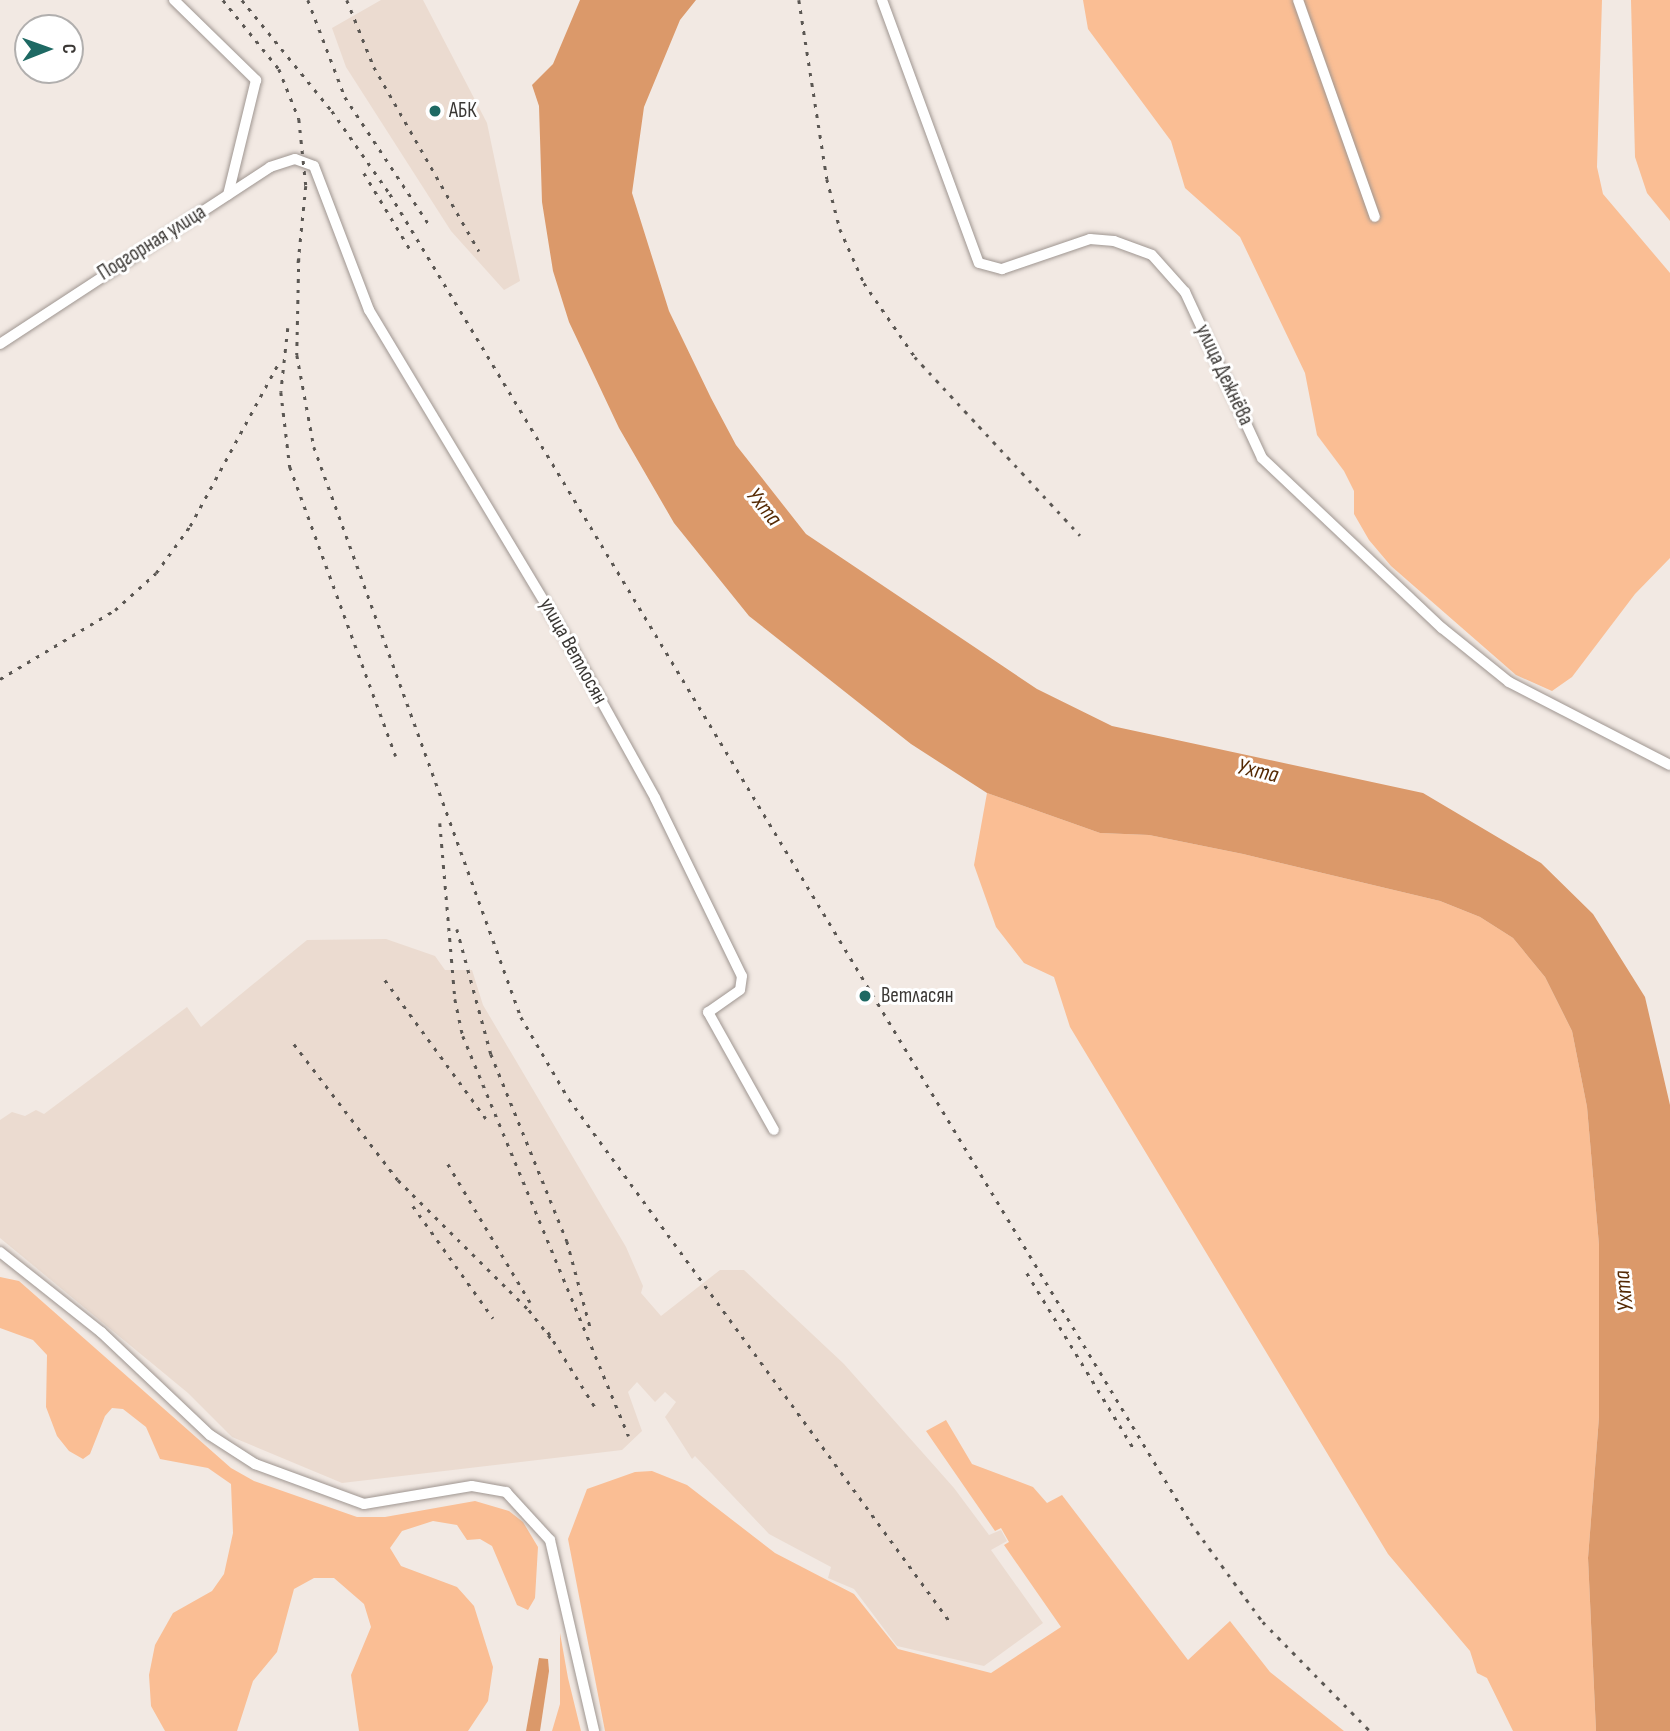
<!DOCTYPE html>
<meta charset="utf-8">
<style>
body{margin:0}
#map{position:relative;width:1670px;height:1731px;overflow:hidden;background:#f2e9e3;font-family:"Sofia Sans Condensed",sans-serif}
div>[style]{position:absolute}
.built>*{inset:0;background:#ebdbd0}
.green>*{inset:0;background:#fabe94}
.water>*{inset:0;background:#db996a}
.roads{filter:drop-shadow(0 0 2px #9f9691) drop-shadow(0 0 2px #9f9691)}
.minor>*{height:10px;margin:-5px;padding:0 5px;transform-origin:5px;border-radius:5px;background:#fff}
.rail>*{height:2.5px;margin-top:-1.25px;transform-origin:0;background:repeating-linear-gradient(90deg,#5b5753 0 3.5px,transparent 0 10.5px)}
.dots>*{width:19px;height:19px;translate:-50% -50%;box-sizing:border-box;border:4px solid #fff;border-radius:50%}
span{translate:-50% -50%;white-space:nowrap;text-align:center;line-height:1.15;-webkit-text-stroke:6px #fff;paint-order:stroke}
.poi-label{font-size:21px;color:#3b3835}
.left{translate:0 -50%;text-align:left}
.street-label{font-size:21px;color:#3b3835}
.water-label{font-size:23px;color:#552a04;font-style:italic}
.north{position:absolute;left:14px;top:14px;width:70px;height:70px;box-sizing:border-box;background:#fff;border:2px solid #b1afae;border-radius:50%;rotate:89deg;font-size:19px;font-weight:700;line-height:28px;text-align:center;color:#3b3835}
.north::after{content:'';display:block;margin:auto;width:24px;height:32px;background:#1e6963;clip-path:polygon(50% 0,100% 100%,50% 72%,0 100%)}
</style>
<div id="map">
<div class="built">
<div style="clip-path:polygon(381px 0,423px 0,487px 123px,520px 281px,504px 290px,451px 231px,346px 67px,332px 28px)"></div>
<div style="clip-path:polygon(386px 939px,435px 956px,445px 970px,472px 970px,483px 1005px,626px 1247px,643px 1286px,641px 1293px,661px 1316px,720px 1270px,744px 1270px,844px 1364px,954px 1488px,989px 1535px,1001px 1530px,1007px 1541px,991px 1550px,1043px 1623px,984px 1666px,897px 1646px,854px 1589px,828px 1578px,831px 1567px,769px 1534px,695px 1456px,692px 1459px,665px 1417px,676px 1402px,665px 1392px,655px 1402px,637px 1382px,628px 1392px,642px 1431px,622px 1450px,342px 1483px,232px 1437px,188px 1393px,0 1238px,0 1120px,12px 1112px,25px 1116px,36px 1110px,44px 1114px,187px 1007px,201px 1027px,307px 940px)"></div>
</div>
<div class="green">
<div style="clip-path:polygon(1083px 0,1602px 0,1597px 167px,1603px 194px,1670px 273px,1670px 558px,1635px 594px,1572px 677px,1552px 691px,1516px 675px,1391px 566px,1369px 540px,1354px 514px,1354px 491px,1344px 471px,1317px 435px,1305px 373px,1240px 237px,1185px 188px,1171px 141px,1088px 29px)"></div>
<div style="clip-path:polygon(1631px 0,1670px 0,1670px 221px,1647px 193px,1635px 157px)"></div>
<div style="clip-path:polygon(987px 793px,1100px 833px,1149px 835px,1243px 854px,1440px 901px,1480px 917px,1513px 938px,1545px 977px,1572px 1031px,1587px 1107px,1599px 1245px,1599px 1417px,1588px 1558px,1596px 1731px,1513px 1731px,1487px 1678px,1477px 1673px,1470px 1651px,1388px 1554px,1070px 1027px,1054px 977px,1024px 963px,996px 927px,974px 865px)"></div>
<div style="clip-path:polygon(0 1277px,19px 1281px,231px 1468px,254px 1481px,357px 1517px,385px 1517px,475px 1501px,509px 1511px,523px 1522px,538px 1547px,535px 1598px,528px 1610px,517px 1605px,492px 1546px,480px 1539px,467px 1540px,457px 1525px,433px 1521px,402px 1531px,390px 1548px,401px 1566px,457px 1587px,474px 1606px,493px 1667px,488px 1701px,468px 1731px,359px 1731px,351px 1675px,371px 1627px,364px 1604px,334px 1578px,314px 1578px,294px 1589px,277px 1652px,253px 1681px,237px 1731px,165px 1731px,151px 1706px,149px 1675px,155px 1645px,173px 1613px,212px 1591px,224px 1574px,233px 1533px,231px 1484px,208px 1468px,160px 1459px,146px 1427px,123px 1409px,112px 1408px,105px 1416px,90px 1454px,83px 1459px,69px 1451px,57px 1436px,46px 1407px,47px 1355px,33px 1340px,0 1328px)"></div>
<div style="clip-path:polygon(946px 1420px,972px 1464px,1033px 1487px,1047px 1503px,1062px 1495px,1188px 1660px,1230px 1621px,1270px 1672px,1344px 1731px,605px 1731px,568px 1539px,587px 1489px,635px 1472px,652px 1471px,687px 1485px,775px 1553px,854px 1594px,898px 1649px,991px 1673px,1061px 1627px,1004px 1545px,1009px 1542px,1001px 1528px,995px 1531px,926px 1431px)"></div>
<div style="clip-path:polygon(560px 1633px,568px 1678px,581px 1731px,552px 1731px,560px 1704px)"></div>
</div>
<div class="water">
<div style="clip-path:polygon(580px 0,696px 0,680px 20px,644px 107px,632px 193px,669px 311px,711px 398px,736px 445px,806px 534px,1037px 689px,1112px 726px,1423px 793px,1541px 863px,1593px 914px,1645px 997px,1670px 1105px,1670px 1731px,1596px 1731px,1588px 1558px,1599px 1417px,1599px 1245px,1587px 1107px,1572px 1031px,1545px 977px,1513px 938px,1480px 917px,1440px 901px,1243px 854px,1149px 835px,1100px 833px,987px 793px,911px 744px,749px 616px,674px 523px,619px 428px,569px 322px,553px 271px,542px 202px,539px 106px,532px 85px,553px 64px)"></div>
<div style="clip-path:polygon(539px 1658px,548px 1659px,549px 1671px,540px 1731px,526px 1731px)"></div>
</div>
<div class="roads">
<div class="minor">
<div style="left:174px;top:0;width:115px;rotate:44.3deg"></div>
<div style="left:256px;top:80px;width:118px;rotate:103.7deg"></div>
<div style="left:882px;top:0;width:280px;rotate:69.8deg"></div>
<div style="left:979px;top:263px;width:24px;rotate:15deg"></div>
<div style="left:1002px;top:269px;width:93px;rotate:-18.8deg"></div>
<div style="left:1090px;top:239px;width:24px;rotate:5deg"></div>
<div style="left:1114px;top:241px;width:40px;rotate:20.2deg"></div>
<div style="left:1152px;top:255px;width:50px;rotate:48.3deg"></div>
<div style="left:1185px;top:292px;width:183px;rotate:65.1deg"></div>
<div style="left:1262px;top:458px;width:248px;rotate:43.4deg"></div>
<div style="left:1442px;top:628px;width:86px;rotate:38.9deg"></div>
<div style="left:1509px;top:682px;width:181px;rotate:27.3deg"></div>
<div style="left:1298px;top:0;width:230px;rotate:70.5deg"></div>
<div style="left:0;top:344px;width:323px;rotate:-33.2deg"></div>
<div style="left:270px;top:167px;width:26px;rotate:-18deg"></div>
<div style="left:295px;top:159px;width:20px;rotate:20deg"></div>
<div style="left:314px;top:166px;width:154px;rotate:69.1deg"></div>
<div style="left:369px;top:310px;width:394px;rotate:59deg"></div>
<div style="left:572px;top:648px;width:171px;rotate:61deg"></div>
<div style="left:655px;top:798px;width:198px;rotate:64deg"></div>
<div style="left:742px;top:976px;width:14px;rotate:98deg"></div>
<div style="left:740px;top:990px;width:39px;rotate:145deg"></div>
<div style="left:708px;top:1012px;width:135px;rotate:60.8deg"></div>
<div style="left:0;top:1252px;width:129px;rotate:38.4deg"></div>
<div style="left:101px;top:1332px;width:150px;rotate:43.4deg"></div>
<div style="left:210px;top:1435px;width:54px;rotate:32.8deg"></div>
<div style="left:255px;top:1464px;width:116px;rotate:20.2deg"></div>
<div style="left:364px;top:1504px;width:109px;rotate:-9.5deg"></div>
<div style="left:472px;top:1486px;width:35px;rotate:10deg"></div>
<div style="left:506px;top:1492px;width:65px;rotate:47.5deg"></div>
<div style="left:550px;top:1540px;width:196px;rotate:77deg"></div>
</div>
</div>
<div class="rail">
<div style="left:223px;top:0;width:89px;rotate:50.9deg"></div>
<div style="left:279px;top:69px;width:54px;rotate:68.2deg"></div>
<div style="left:299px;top:119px;width:67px;rotate:84deg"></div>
<div style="left:306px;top:186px;width:80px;rotate:95.7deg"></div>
<div style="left:242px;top:0;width:143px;rotate:51deg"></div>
<div style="left:332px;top:111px;width:101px;rotate:55.1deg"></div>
<div style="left:390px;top:194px;width:1552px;rotate:58.92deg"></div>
<div style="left:1191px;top:1523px;width:122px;rotate:54deg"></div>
<div style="left:1263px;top:1622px;width:153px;rotate:45.5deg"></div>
<div style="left:308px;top:0;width:104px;rotate:69.1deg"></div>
<div style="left:345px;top:97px;width:154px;rotate:56.6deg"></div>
<div style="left:347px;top:0;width:72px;rotate:68.1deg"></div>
<div style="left:374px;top:67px;width:212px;rotate:60.3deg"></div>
<div style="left:799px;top:0;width:181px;rotate:81.1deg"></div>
<div style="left:827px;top:179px;width:52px;rotate:75.4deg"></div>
<div style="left:840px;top:229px;width:59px;rotate:66deg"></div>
<div style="left:864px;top:283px;width:90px;rotate:55.4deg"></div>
<div style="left:915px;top:357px;width:243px;rotate:47.2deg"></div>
<div style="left:364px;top:173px;width:91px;rotate:58.9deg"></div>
<div style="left:299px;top:258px;width:97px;rotate:91.2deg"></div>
<div style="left:297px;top:355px;width:94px;rotate:79.5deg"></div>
<div style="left:314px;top:447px;width:606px;rotate:70.04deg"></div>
<div style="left:521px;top:1017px;width:95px;rotate:59.7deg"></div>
<div style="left:569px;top:1099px;width:648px;rotate:53.91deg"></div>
<div style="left:288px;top:328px;width:64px;rotate:96.2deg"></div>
<div style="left:281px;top:392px;width:76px;rotate:83.2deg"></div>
<div style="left:290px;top:467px;width:308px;rotate:69.9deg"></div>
<div style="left:0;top:679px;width:134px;rotate:-31deg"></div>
<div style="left:115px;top:610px;width:55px;rotate:-42.1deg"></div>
<div style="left:156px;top:573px;width:58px;rotate:-54.1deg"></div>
<div style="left:190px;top:526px;width:184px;rotate:-61.5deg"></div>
<div style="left:440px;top:823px;width:177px;rotate:85.1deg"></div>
<div style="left:455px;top:999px;width:38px;rotate:78deg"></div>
<div style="left:463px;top:1036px;width:433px;rotate:67.5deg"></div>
<div style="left:457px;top:929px;width:130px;rotate:74.8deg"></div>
<div style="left:491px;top:1054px;width:202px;rotate:67.9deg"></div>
<div style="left:567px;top:1241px;width:92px;rotate:74.9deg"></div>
<div style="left:385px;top:980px;width:175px;rotate:53.9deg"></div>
<div style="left:294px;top:1044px;width:171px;rotate:52.6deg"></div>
<div style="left:398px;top:1180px;width:185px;rotate:44.8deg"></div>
<div style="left:529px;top:1310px;width:37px;rotate:52deg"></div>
<div style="left:448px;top:1164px;width:161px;rotate:59.3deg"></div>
<div style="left:413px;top:1206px;width:138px;rotate:54.5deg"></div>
<div style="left:1027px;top:1273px;width:206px;rotate:58.7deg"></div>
<div style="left:548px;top:1332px;width:92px;rotate:57.9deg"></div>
</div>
<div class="dots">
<div style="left:435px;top:111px;background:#1e6963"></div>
<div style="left:865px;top:996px;background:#1e6963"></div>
</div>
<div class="poi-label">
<span class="left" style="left:449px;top:111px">АБК</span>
<span class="left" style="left:881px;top:996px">Ветласян</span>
</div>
<div class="street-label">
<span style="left:152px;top:243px;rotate:-32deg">Подгорная улица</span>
<span style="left:1224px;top:375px;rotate:65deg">улица Дежнёва</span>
<span style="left:573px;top:651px;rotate:61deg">улица Ветлосян</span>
</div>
<div class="water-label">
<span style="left:764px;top:507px;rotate:51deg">Ухта</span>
<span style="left:1258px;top:771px;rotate:13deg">Ухта</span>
<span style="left:1624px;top:1291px;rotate:-96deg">Ухта</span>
</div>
<div class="north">С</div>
</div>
